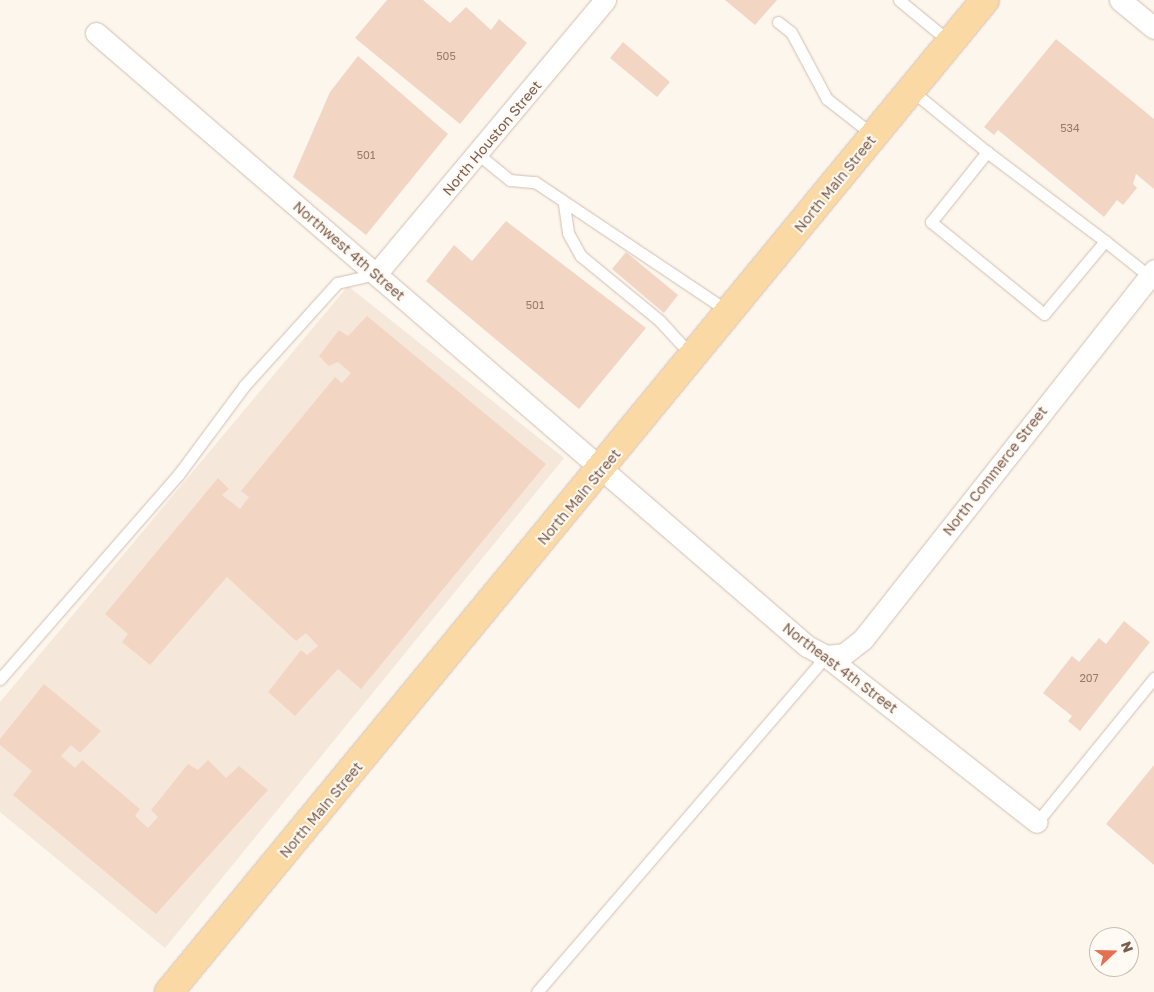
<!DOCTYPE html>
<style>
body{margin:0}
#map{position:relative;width:1154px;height:992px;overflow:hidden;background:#fdf6ec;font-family:"Golos Text",sans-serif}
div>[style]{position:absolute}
.residential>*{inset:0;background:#f5e8da}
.building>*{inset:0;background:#f3d5c3}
.roads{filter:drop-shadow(0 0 1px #d1beb0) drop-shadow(0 0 1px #d1beb0)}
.service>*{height:11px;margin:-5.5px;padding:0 5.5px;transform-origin:5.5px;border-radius:5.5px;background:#fff}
.minor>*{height:21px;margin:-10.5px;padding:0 10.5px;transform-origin:10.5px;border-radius:10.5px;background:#fff}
.primary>*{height:28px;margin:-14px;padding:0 14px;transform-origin:14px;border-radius:14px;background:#fbd9a5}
span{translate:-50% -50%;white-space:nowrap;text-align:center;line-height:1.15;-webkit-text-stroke:4px #fffaf3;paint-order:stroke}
.number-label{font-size:11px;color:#987a6a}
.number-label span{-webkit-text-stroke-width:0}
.street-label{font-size:14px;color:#7a5c4d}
.north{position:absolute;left:1089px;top:927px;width:50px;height:50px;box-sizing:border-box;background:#fffaf3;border:1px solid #cabbb1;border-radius:50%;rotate:69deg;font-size:14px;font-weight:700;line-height:20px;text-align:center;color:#7a5c4d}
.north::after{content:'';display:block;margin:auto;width:18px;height:22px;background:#e76f51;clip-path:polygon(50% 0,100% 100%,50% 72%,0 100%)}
</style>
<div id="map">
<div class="residential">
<div style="clip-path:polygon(348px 286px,564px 458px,165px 948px,0 812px,0 702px)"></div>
</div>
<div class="building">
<div style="clip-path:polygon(387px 0,423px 0,450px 23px,466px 7px,491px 30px,499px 19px,527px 43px,460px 124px,355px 38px)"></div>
<div style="clip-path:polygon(725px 0,777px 0,755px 25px)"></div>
<div style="clip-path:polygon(1056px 39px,1154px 119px,1154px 189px,1136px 174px,1133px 184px,1137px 188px,1123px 205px,1117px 200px,1104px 217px,998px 130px,994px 135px,984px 127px)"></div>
<div style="clip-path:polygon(623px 42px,670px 82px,657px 97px,610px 58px)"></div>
<div style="clip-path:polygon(358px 56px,448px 134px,366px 235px,293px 177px,330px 92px)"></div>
<div style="clip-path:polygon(506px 221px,646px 328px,579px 409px,426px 281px,454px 245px,472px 261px)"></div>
<div style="clip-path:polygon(626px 252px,678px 295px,664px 313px,612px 269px)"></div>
<div style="clip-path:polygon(367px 316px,546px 464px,361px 689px,338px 669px,295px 716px,268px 692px,301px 650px,307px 655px,318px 646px,306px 633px,296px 641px,227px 577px,150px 665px,122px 642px,128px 634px,105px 614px,218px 478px,229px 489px,222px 495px,240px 509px,249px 497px,241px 491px,335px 377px,342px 383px,351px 373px,338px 362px,329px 366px,319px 356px,339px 330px,348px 336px)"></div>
<div style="clip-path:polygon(1124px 621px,1150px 642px,1080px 731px,1068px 721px,1072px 716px,1043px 693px,1072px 656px,1079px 662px,1099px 638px,1106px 644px)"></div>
<div style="clip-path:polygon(44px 684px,101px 731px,80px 753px,71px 745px,61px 756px,75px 768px,82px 760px,140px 809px,135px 816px,148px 828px,158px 817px,151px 810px,188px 764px,198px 770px,208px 760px,226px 778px,239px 766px,268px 790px,156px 914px,13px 795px,32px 771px,0 745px,0 739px)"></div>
<div style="clip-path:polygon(1154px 765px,1154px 865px,1106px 824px)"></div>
</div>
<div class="roads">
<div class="service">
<div style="left:899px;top:0;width:66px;rotate:39.5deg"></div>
<div style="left:778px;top:22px;width:16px;rotate:38deg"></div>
<div style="left:791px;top:32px;width:76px;rotate:61.8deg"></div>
<div style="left:827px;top:99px;width:58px;rotate:38deg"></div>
<div style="left:911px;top:90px;width:98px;rotate:39.2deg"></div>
<div style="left:479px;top:155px;width:40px;rotate:39deg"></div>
<div style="left:510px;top:180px;width:25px;rotate:5deg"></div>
<div style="left:535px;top:182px;width:234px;rotate:33.8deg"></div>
<div style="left:564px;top:204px;width:29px;rotate:82deg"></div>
<div style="left:568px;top:233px;width:26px;rotate:61deg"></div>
<div style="left:581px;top:256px;width:102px;rotate:39.4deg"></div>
<div style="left:660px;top:321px;width:49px;rotate:47.5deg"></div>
<div style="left:1105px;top:241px;width:95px;rotate:129.9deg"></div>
<div style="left:1044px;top:314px;width:146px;rotate:-140.8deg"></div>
<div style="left:931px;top:222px;width:90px;rotate:-51.3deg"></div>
<div style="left:987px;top:152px;width:148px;rotate:37deg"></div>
<div style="left:1105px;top:241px;width:56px;rotate:38.5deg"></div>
<div style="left:0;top:679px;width:271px;rotate:-48.9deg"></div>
<div style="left:178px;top:475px;width:111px;rotate:-53.4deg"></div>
<div style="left:244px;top:386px;width:139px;rotate:-47.9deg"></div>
<div style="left:337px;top:283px;width:40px;rotate:-13deg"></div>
<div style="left:1037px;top:822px;width:186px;rotate:-50.9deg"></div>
<div style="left:537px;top:992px;width:443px;rotate:-49.3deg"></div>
</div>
<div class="minor">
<div style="left:1120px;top:0;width:44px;rotate:39.5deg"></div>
<div style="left:96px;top:33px;width:939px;rotate:40.77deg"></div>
<div style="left:807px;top:646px;width:21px;rotate:28deg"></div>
<div style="left:826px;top:656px;width:268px;rotate:38.2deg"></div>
<div style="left:376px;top:274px;width:357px;rotate:-50.1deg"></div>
<div style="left:826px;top:656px;width:18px;rotate:-6deg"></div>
<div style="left:844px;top:654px;width:24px;rotate:-38deg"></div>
<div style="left:863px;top:639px;width:470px;rotate:-51.7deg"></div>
</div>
<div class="primary">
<div style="left:169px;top:992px;width:1284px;rotate:-50.56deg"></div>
</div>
</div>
<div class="number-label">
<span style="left:446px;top:56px">505</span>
<span style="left:1070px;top:128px">534</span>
<span style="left:366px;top:155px">501</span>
<span style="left:535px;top:305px">501</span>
<span style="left:1089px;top:678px">207</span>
</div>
<div class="street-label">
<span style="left:492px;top:138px;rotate:-50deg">North Houston Street</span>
<span style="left:835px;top:184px;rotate:-51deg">North Main Street</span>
<span style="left:349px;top:251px;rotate:41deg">Northwest 4th Street</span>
<span style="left:995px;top:471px;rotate:-52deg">North Commerce Street</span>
<span style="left:579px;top:497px;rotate:-50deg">North Main Street</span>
<span style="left:840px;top:668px;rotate:37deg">Northeast 4th Street</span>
<span style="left:321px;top:810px;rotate:-50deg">North Main Street</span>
</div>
<div class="north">N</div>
</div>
